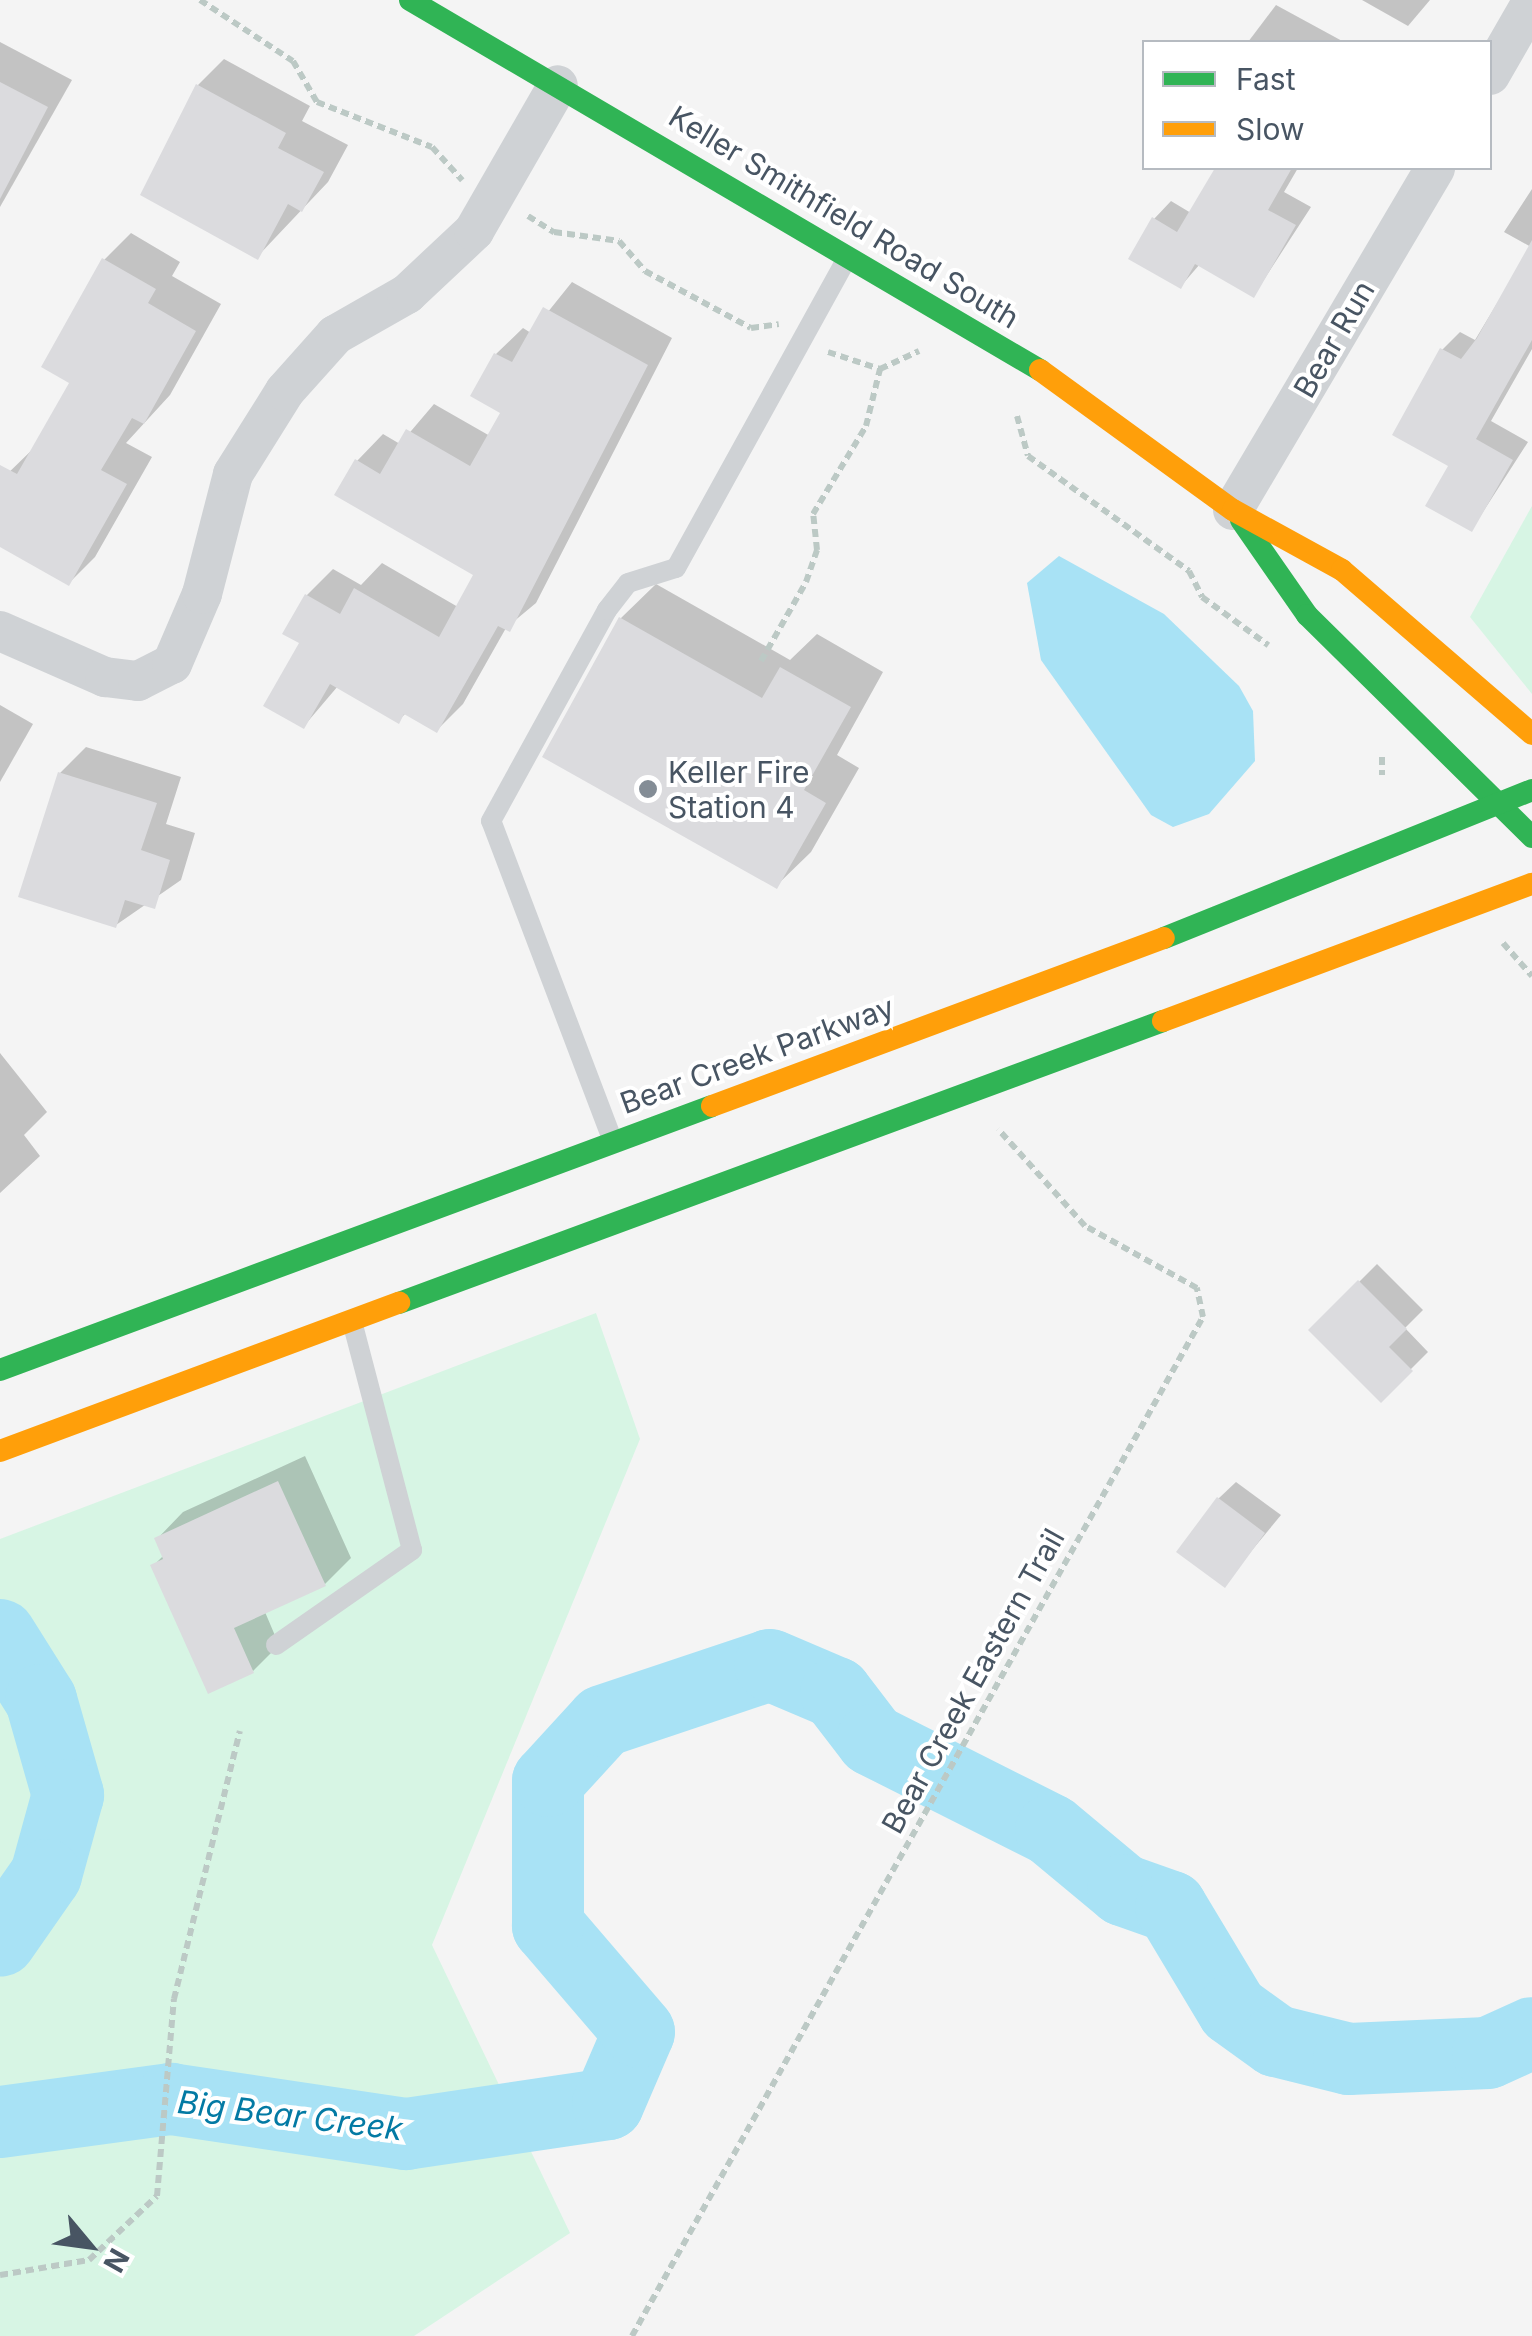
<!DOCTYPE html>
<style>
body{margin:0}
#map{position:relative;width:1532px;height:2336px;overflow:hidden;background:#f4f4f4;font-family:Inter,sans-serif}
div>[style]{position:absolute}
.green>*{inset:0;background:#d7f5e4}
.water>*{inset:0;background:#a8e2f5}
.shadow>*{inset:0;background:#0003}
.river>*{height:72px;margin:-36px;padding:0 36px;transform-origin:36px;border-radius:36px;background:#a8e2f5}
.building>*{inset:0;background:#dbdbde}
.path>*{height:6px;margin-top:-3px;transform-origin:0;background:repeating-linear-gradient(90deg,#bcc9c5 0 8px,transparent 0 13px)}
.lane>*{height:20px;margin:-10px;padding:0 10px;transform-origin:10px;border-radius:10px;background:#cfd2d5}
.street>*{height:40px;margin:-20px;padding:0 20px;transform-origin:20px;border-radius:20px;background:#cfd2d5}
.fast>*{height:22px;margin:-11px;padding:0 11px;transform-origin:11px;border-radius:11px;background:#30b455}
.slow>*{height:22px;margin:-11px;padding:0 11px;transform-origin:11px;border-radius:11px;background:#ff9f0a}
.dots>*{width:28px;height:28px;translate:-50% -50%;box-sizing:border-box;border:5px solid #fff;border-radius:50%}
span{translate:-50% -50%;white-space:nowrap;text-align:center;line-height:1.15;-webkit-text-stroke:8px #fff;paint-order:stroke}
.street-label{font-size:30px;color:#485563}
.poi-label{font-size:30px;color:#485563}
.left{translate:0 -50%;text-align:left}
.water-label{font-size:32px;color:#037aa4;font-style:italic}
.legend{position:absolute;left:1142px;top:40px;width:350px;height:130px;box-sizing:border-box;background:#fff;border:2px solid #b6bbc1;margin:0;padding:12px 18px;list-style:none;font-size:30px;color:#485563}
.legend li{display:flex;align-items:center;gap:20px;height:50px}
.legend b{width:50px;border:2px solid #b6bbc1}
.north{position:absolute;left:40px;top:2196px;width:100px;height:100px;-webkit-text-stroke:8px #fff;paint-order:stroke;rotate:119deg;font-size:28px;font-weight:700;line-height:40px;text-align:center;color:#485563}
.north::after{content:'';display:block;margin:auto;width:35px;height:45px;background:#485563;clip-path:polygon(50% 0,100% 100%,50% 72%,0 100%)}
</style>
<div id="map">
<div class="green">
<div style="clip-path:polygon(1532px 506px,1532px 694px,1470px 617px)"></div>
<div style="clip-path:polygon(596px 1313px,640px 1439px,432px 1945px,570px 2233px,414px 2336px,0 2336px,0 1539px)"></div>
</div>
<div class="water">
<div style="clip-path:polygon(1059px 556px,1164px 614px,1239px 686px,1253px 711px,1255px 761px,1209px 814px,1173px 827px,1151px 815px,1041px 660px,1027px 583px)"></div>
</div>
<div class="shadow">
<div style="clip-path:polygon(1362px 0,1430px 0,1408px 26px)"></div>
<div style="clip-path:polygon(1276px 5px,1344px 42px,1248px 42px)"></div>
<div style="clip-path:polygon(0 42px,72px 80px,0 207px)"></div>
<div style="clip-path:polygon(224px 59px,310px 106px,302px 121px,348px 145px,328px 182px,257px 257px,198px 85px)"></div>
<div style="clip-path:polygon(1218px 168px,1298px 168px,1284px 192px,1311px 207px,1254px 295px,1200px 264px,1181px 286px,1154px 219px,1171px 201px,1191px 213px)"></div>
<div style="clip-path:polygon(1532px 189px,1532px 349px,1491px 421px,1528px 442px,1472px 529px,1451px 465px,1442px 350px,1460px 332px,1475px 340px,1531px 247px,1504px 232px)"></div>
<div style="clip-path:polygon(131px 233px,180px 262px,172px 276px,221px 304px,170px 395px,126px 443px,152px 457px,95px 557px,69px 583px,0 544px,0 481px,37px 445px,73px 382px,104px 260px)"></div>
<div style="clip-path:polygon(572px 282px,672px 338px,536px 603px,506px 628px,463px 704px,437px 730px,406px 713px,398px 721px,338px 686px,304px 726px,307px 595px,333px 569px,361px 585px,382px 563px,458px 607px,476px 574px,357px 461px,383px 434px,400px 444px,434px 404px,490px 436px,504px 412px,496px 354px,523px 328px,531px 333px)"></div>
<div style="clip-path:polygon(656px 584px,790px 660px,817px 634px,883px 672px,837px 755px,859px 768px,811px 852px,776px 886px,546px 756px,621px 618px)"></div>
<div style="clip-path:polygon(0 705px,33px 724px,0 782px)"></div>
<div style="clip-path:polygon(86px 747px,181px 777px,166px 824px,195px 833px,181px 880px,116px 925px,60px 773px)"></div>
<div style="clip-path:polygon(0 1053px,47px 1112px,24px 1135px,40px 1156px,0 1193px)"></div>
<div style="clip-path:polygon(1377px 1264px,1423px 1310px,1405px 1328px,1428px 1352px,1381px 1399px,1311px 1330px)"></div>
<div style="clip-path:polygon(305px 1456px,351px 1558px,325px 1584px,265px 1612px,279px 1645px,253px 1671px,153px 1566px,164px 1555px,157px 1539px,183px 1512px)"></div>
<div style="clip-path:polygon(1236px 1482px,1281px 1515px,1224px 1584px,1218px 1499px)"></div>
</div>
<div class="river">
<div style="left:0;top:1635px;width:77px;rotate:57.8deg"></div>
<div style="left:41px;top:1700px;width:99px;rotate:74.1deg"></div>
<div style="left:68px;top:1795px;width:83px;rotate:105.4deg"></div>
<div style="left:46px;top:1875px;width:80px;rotate:124.9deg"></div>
<div style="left:0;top:2122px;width:173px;rotate:-7.7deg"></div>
<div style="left:171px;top:2099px;width:238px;rotate:8.5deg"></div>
<div style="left:406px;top:2134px;width:204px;rotate:-8.4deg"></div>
<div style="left:608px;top:2104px;width:78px;rotate:-66.7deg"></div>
<div style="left:639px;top:2032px;width:140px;rotate:-130.6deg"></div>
<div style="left:548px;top:1926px;width:145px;rotate:-90deg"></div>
<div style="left:548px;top:1781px;width:81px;rotate:-47.5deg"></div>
<div style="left:603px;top:1721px;width:176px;rotate:-18.5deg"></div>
<div style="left:770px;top:1665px;width:72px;rotate:23deg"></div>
<div style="left:836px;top:1693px;width:59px;rotate:52.5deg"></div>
<div style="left:872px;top:1740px;width:200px;rotate:26.7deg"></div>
<div style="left:1051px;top:1830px;width:94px;rotate:39.8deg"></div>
<div style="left:1123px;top:1890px;width:51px;rotate:19.5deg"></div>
<div style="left:1171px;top:1907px;width:120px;rotate:59deg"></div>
<div style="left:1233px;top:2010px;width:53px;rotate:35.8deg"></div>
<div style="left:1276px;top:2041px;width:75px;rotate:13.9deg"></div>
<div style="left:1349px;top:2059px;width:139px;rotate:-2.5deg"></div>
<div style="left:1488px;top:2053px;width:48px;rotate:-24.4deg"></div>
</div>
<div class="building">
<div style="clip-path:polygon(0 82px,48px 107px,0 199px)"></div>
<div style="clip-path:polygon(196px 84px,286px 133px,278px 148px,324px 172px,302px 212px,288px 204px,258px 260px,140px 195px)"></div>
<div style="clip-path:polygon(1215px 168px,1292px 168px,1268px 210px,1296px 225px,1254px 298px,1195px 264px,1181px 289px,1128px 259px,1152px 217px,1177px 232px)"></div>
<div style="clip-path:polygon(1532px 240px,1532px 340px,1476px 439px,1513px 460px,1472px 532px,1425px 506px,1448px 466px,1392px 435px,1440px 348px,1461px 359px,1477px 338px)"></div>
<div style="clip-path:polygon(102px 258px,156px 289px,148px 303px,196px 331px,144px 424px,132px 418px,101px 470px,127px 484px,69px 586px,0 547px,0 465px,17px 474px,69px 383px,41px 367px)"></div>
<div style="clip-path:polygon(543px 307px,648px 365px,510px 632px,498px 626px,437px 733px,404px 714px,399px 724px,330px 684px,304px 729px,263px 706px,299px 643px,282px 634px,305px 594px,340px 614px,354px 588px,439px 637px,473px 575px,334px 495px,355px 459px,380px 474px,406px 429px,470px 466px,500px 413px,470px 396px,494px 353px,512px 362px)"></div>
<div style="clip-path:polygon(619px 617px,762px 698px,780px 667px,851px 707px,804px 790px,826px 803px,777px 889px,542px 757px)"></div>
<div style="clip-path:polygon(58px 772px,157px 803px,141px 850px,170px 860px,155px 909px,125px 900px,116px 928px,18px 897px)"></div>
<div style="clip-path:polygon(1358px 1280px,1407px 1329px,1389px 1347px,1413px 1371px,1381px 1403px,1308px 1330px)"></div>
<div style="clip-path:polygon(278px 1481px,326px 1586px,234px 1628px,254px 1673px,208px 1694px,150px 1565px,163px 1559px,154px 1538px)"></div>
<div style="clip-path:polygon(1217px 1497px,1265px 1533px,1225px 1588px,1176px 1552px)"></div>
</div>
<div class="path">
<div style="left:200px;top:0;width:111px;rotate:33.3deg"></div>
<div style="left:293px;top:61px;width:48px;rotate:59.7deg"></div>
<div style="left:317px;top:102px;width:123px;rotate:21.4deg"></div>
<div style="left:432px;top:147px;width:45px;rotate:47.7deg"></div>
<div style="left:528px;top:216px;width:31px;rotate:32deg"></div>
<div style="left:554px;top:232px;width:66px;rotate:7.9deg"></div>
<div style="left:619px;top:241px;width:40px;rotate:49deg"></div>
<div style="left:645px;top:271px;width:120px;rotate:28.3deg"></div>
<div style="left:751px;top:328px;width:28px;rotate:-8deg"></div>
<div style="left:828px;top:352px;width:55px;rotate:18.1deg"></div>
<div style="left:880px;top:369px;width:43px;rotate:-24.8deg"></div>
<div style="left:1017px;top:416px;width:41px;rotate:74.6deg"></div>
<div style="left:1028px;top:456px;width:198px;rotate:35.5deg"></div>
<div style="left:1189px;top:571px;width:29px;rotate:63deg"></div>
<div style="left:1202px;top:597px;width:82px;rotate:36deg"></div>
<div style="left:761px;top:661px;width:91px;rotate:-60.3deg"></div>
<div style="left:806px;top:582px;width:34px;rotate:-71deg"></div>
<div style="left:817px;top:550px;width:36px;rotate:-96deg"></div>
<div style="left:813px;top:514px;width:103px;rotate:-58.9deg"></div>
<div style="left:866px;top:426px;width:59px;rotate:-76.2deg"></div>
<div style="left:1382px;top:757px;width:18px;rotate:90deg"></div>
<div style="left:1503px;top:943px;width:44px;rotate:48.7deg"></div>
<div style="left:0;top:2275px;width:90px;rotate:-9.6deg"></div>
<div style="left:89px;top:2260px;width:93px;rotate:-43.3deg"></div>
<div style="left:157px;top:2196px;width:198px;rotate:-85.1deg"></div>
<div style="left:174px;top:1999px;width:276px;rotate:-76.2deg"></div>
<div style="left:632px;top:2336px;width:1168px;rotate:-60.74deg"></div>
<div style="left:1203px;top:1317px;width:30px;rotate:-102deg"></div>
<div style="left:1197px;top:1288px;width:128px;rotate:-151deg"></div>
<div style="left:1085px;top:1226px;width:130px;rotate:-131.9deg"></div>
</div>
<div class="lane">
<div style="left:612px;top:1139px;width:340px;rotate:-110.8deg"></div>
<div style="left:491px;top:821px;width:241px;rotate:-61.2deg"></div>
<div style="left:607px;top:610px;width:34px;rotate:-52deg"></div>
<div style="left:628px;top:583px;width:50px;rotate:-17.4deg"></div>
<div style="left:676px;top:568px;width:355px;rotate:-61.1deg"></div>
<div style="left:276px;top:1645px;width:166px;rotate:-34.9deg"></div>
<div style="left:412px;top:1550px;width:236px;rotate:-104.7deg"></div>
</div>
<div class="street">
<div style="left:1490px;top:75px;width:84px;rotate:-60.1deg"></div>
<div style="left:1233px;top:510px;width:397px;rotate:-59.4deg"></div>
<div style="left:0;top:631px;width:115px;rotate:23.7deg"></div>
<div style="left:105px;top:677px;width:33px;rotate:7deg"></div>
<div style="left:138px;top:681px;width:38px;rotate:-27deg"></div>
<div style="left:172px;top:664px;width:76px;rotate:-66.8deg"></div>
<div style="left:202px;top:594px;width:124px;rotate:-75.5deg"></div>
<div style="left:233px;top:474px;width:98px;rotate:-57.9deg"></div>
<div style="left:285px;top:391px;width:75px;rotate:-48.2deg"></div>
<div style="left:335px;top:335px;width:83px;rotate:-29.7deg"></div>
<div style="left:407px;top:294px;width:92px;rotate:-43.2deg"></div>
<div style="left:474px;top:231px;width:168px;rotate:-60.1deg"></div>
</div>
<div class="fast">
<div style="left:410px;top:0;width:731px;rotate:30.43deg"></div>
<div style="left:1241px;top:520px;width:116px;rotate:55.2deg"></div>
<div style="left:1307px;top:615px;width:316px;rotate:44.6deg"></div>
<div style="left:1164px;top:938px;width:397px;rotate:-21.9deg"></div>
<div style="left:399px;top:1303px;width:814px;rotate:-20.26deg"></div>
<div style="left:0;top:1370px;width:759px;rotate:-20.34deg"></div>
</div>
<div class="slow">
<div style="left:1040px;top:370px;width:238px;rotate:36deg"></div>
<div style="left:1233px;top:510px;width:124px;rotate:28.8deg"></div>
<div style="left:1342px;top:570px;width:251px;rotate:40.8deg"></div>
<div style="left:1163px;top:1021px;width:394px;rotate:-20.4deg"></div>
<div style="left:712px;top:1106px;width:482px;rotate:-20.4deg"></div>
<div style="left:0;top:1451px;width:426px;rotate:-20.4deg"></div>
</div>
<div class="dots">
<div style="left:648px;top:789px;background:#848d96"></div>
</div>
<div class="street-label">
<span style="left:844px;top:217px;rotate:31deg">Keller Smithfield Road South</span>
<span style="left:1334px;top:339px;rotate:-60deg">Bear Run</span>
<span style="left:757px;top:1055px;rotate:-20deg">Bear Creek Parkway</span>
<span style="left:973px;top:1681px;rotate:-61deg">Bear Creek Eastern Trail</span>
</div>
<div class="poi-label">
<span class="left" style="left:668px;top:789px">Keller Fire<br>Station 4</span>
</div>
<div class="water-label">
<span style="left:290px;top:2116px;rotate:7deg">Big Bear Creek</span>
</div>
<ul class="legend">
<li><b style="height:12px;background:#30b455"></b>Fast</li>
<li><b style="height:12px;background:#ff9f0a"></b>Slow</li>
</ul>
<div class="north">N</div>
</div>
